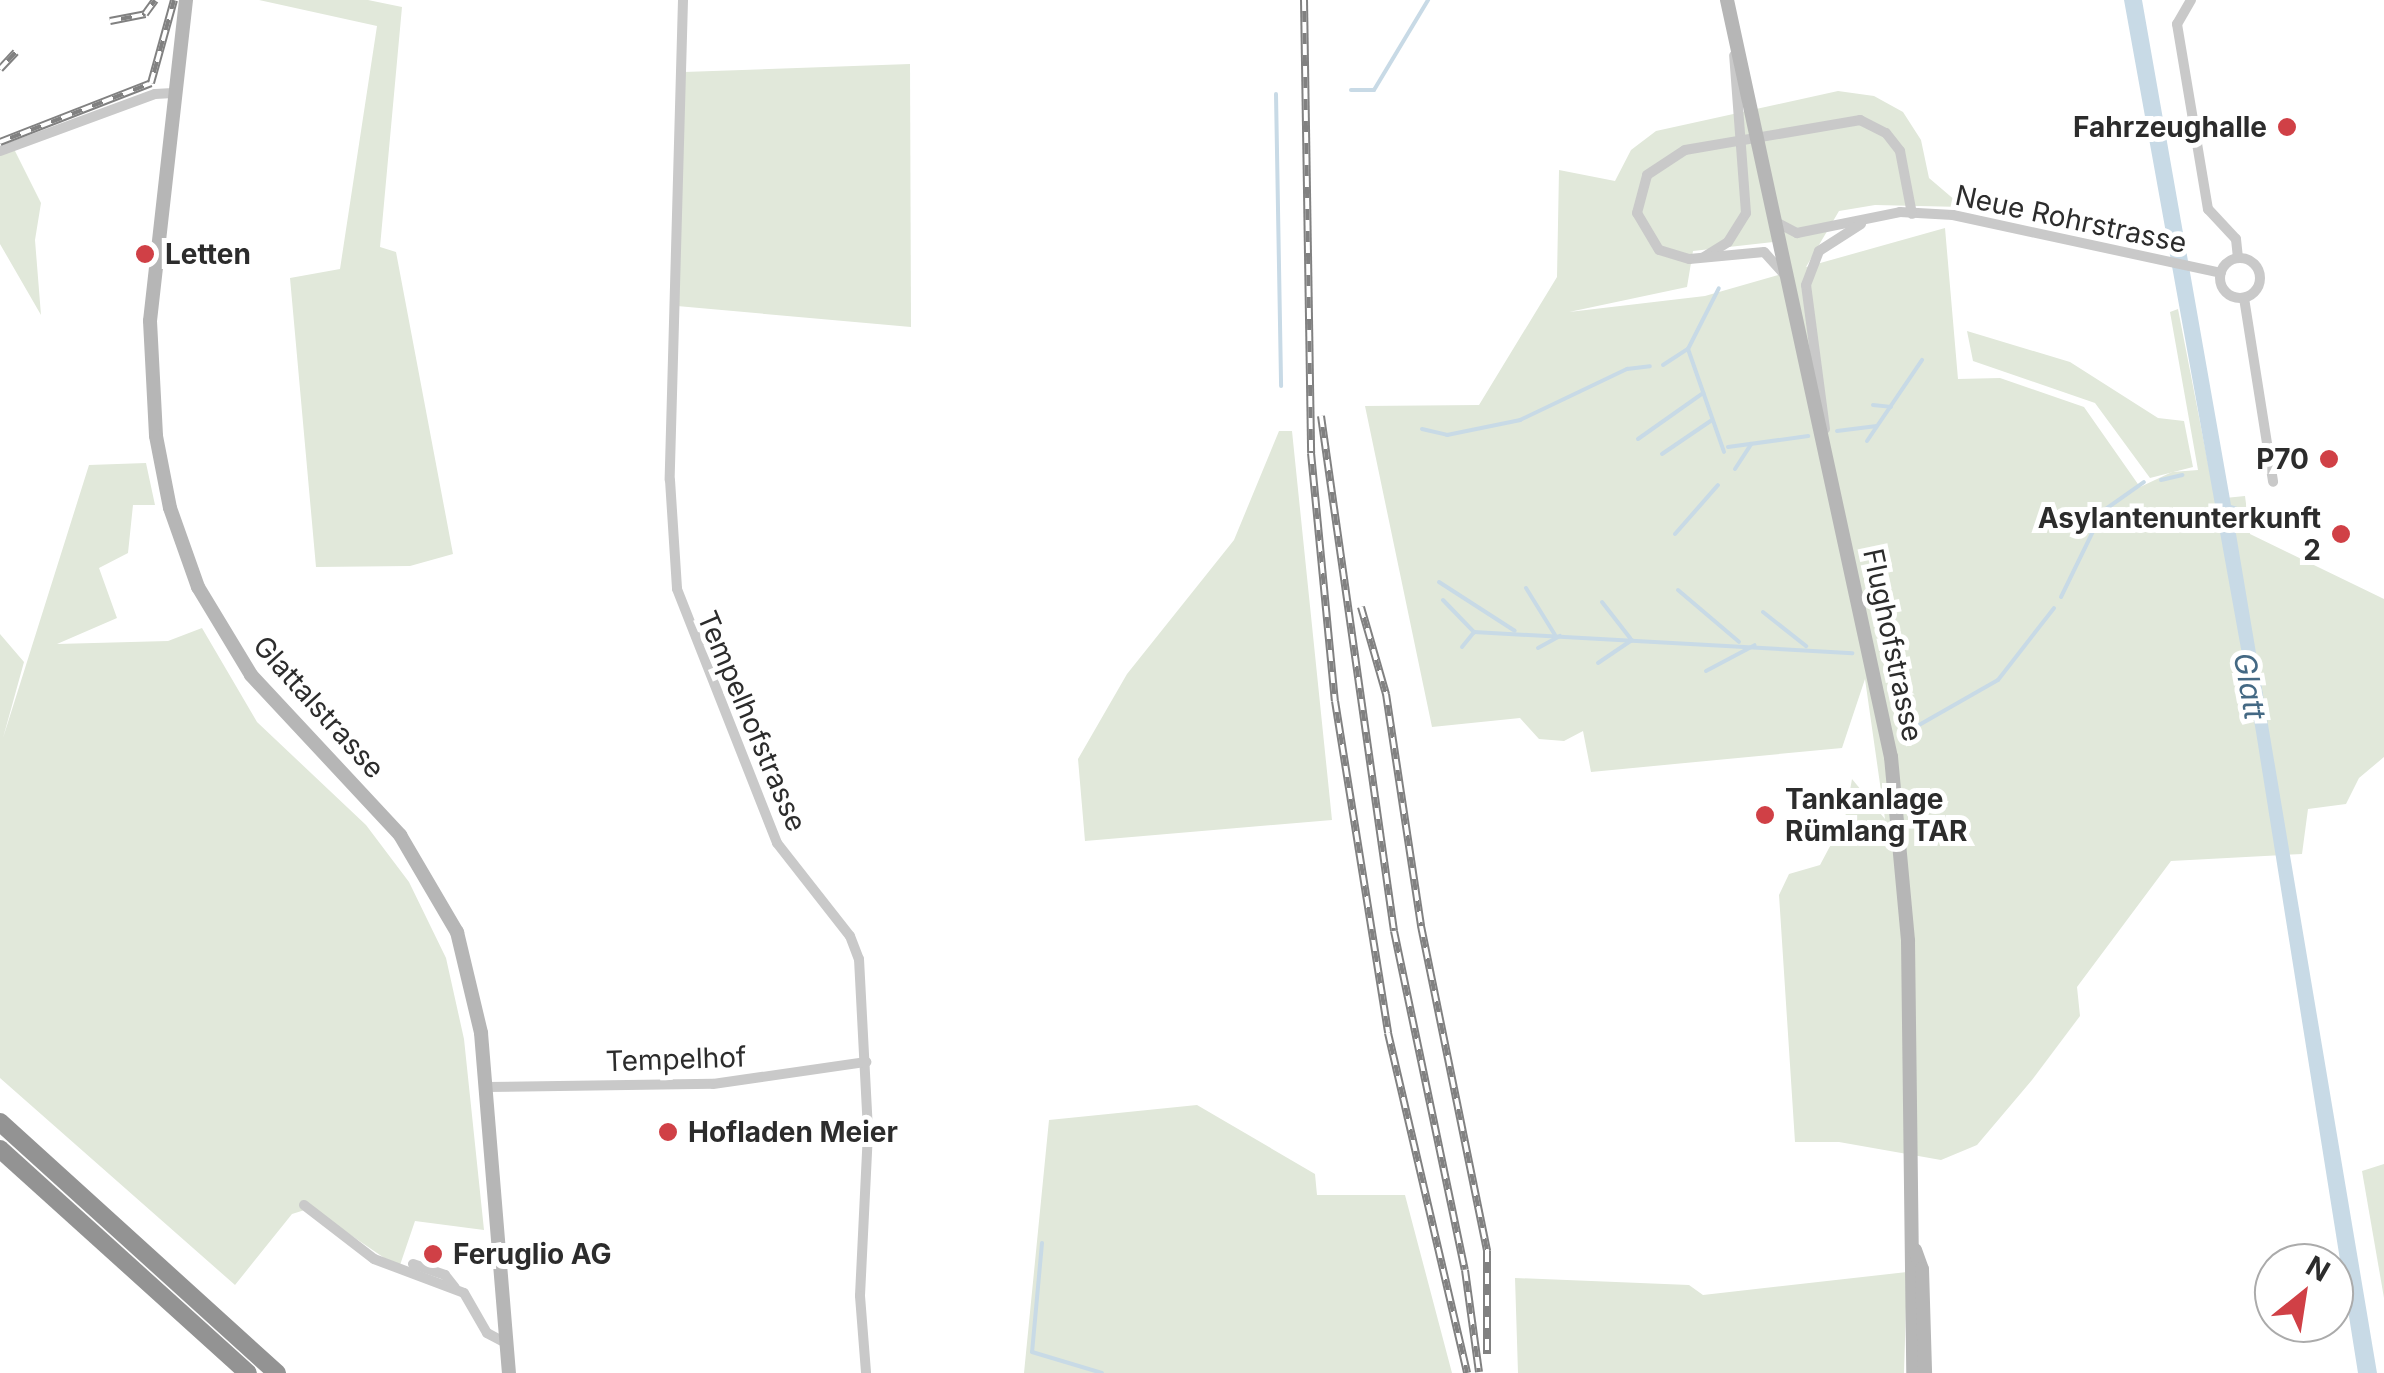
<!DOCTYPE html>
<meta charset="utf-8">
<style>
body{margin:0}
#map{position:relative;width:2384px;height:1373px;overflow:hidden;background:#fff;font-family:Inter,sans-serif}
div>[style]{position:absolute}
.green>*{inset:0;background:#e1e8da}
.water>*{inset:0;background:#c8dae6}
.stream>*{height:4px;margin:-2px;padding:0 2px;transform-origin:2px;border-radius:2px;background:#c8dae6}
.street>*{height:10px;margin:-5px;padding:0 5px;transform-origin:5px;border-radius:5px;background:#c9c9c9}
.street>.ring{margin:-5px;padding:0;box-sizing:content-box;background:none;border:10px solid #c9c9c9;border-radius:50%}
.secondary>*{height:14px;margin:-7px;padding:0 7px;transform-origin:7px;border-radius:7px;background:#b6b6b6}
.highway>*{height:18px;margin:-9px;padding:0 9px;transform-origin:9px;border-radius:9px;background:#939393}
.rail>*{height:8px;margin-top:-4px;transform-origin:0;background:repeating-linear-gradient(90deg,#fff 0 11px,#818181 0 22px);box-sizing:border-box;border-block:2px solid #818181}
.dots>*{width:28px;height:28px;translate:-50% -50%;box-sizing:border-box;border:5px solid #fff;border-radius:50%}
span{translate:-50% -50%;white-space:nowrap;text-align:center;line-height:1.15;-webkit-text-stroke:10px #fff;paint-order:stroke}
.poi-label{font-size:28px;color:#2c2c2c;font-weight:700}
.right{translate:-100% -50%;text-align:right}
.left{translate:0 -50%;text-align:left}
.street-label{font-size:28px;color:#2c2c2c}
.water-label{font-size:30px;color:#446984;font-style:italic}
.north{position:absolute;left:2254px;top:1243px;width:100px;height:100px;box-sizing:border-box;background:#fff;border:2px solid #ababab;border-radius:50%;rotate:30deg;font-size:28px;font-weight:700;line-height:40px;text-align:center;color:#2c2c2c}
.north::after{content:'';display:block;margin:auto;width:35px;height:45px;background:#d04046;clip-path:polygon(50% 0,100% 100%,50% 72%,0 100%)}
</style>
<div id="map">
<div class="green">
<div style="clip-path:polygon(259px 0,368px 0,402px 7px,380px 247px,396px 252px,453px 554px,410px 566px,316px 567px,290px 278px,340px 269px,377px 26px)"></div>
<div style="clip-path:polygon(910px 64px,911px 327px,677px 306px,684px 72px)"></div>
<div style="clip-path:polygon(evenodd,1838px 91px,1874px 96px,1903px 112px,1921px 140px,1929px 178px,1963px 207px,1875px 205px,1839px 211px,1806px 267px,1945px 228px,1958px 379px,2000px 378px,2084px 407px,2140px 487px,2172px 472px,2198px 470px,2170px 312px,2178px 309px,2215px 499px,2245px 496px,2250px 534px,2384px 599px,2384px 757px,2359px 778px,2346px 804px,2308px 809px,2302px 854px,2171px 861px,2077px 987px,2080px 1016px,2032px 1080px,1977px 1145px,1941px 1160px,1839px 1142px,1795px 1142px,1779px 895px,1789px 874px,1820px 865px,1845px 818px,1852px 779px,1885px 819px,1865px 679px,1842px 748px,1591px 772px,1583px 731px,1564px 741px,1539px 739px,1520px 718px,1432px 727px,1365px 406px,1479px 405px,1557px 277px,1559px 170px,1615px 181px,1631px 150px,1656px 131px,1838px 91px,1783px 241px,1789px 272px,1705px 296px,1569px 312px,1687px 287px,1693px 251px,1783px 241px)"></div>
<div style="clip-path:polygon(14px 149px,41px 203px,35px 240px,41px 315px,0 244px,0 154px)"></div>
<div style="clip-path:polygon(1967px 331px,2070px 362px,2158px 418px,2184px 421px,2193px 467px,2150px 478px,2095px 403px,1973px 361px)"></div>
<div style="clip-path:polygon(1279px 431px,1292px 431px,1332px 820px,1085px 841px,1078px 759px,1127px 674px,1234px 540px)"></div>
<div style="clip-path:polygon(146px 463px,155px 505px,133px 505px,128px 553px,99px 568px,117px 618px,57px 644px,168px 641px,202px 628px,257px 722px,366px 825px,409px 882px,446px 958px,464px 1039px,484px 1230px,415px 1221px,399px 1268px,311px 1208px,292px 1214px,235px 1285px,0 1078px,0 634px,24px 662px,3px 738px,89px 465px)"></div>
<div style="clip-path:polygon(1197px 1105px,1315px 1174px,1317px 1195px,1405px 1195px,1452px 1373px,1024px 1373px,1049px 1120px)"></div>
<div style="clip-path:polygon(2384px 1164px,2384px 1298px,2362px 1171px)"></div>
<div style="clip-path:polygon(1907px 1272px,1904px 1373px,1518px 1373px,1515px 1278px,1689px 1285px,1703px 1295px)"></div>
</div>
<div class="water">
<div style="clip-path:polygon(2124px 0,2142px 0,2231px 505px,2247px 510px,2248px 516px,2233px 516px,2377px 1373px,2358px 1373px,2256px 732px)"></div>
</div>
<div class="stream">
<div style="left:1351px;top:90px;width:23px"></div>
<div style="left:1374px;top:90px;width:105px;rotate:-59deg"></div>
<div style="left:1276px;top:94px;width:292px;rotate:89deg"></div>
<div style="left:1688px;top:349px;width:109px;rotate:70.7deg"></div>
<div style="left:1663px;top:365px;width:30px;rotate:-33deg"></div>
<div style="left:1688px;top:349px;width:68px;rotate:-63.1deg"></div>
<div style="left:1873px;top:405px;width:18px;rotate:6deg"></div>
<div style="left:1422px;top:429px;width:26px;rotate:13deg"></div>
<div style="left:1447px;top:435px;width:75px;rotate:-11.6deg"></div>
<div style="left:1520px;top:420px;width:119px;rotate:-25.5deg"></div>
<div style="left:1627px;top:369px;width:23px;rotate:-7deg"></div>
<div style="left:1837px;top:431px;width:40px;rotate:-7.1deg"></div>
<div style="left:1638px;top:439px;width:80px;rotate:-35.3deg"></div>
<div style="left:1867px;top:441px;width:98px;rotate:-55.8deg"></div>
<div style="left:1728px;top:447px;width:81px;rotate:-7.8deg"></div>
<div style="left:1662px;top:454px;width:60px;rotate:-34.2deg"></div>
<div style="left:1735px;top:469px;width:30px;rotate:-57deg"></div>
<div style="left:2161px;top:480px;width:22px;rotate:-13deg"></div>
<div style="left:1675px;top:534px;width:65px;rotate:-48.7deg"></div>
<div style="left:1439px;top:582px;width:90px;rotate:32.8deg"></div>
<div style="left:1526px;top:588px;width:55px;rotate:58.3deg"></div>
<div style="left:1678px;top:590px;width:80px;rotate:40.4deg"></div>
<div style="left:2061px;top:597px;width:96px;rotate:-64deg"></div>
<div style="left:2103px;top:511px;width:50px;rotate:-35.3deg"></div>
<div style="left:1443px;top:600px;width:45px;rotate:45.9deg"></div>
<div style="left:1474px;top:632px;width:379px;rotate:3.2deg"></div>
<div style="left:1602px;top:602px;width:46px;rotate:52.1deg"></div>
<div style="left:1763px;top:612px;width:55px;rotate:38.3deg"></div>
<div style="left:1462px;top:647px;width:19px;rotate:-51deg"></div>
<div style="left:1538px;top:648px;width:25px;rotate:-29deg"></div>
<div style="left:1598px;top:663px;width:41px;rotate:-34.1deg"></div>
<div style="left:1706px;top:671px;width:55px;rotate:-28deg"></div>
<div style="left:1905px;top:733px;width:107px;rotate:-29.7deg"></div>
<div style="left:1998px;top:680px;width:91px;rotate:-52.1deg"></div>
<div style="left:1042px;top:1243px;width:109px;rotate:95.2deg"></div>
<div style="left:1032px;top:1352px;width:73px;rotate:16.7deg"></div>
</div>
<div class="street">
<div style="left:683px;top:0;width:480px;rotate:91.6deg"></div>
<div style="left:670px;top:480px;width:109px;rotate:86.3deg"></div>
<div style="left:677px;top:589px;width:273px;rotate:68.5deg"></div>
<div style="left:777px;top:843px;width:118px;rotate:51.9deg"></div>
<div style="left:850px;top:936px;width:25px;rotate:69deg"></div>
<div style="left:859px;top:959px;width:173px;rotate:87deg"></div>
<div style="left:868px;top:1132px;width:164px;rotate:92.8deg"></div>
<div style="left:860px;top:1296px;width:77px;rotate:85.5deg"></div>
<div style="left:2191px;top:0;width:28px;rotate:120deg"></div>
<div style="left:2177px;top:24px;width:188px;rotate:80.5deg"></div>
<div style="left:2208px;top:209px;width:41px;rotate:47deg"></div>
<div style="left:2236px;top:239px;width:19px;rotate:84deg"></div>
<div style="left:0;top:151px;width:165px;rotate:-20.2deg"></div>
<div style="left:155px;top:94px;width:18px;rotate:-3deg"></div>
<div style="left:1774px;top:221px;width:26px;rotate:28deg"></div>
<div style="left:1797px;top:233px;width:105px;rotate:-11.5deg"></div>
<div style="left:1900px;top:212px;width:53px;rotate:3.2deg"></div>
<div style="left:1953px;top:215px;width:274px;rotate:12.2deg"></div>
<div style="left:1704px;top:257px;width:28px;rotate:-32deg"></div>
<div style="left:1728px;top:242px;width:34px;rotate:-58deg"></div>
<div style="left:1746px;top:213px;width:158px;rotate:-94.3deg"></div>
<div class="ring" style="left:2220px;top:258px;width:30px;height:30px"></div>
<div style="left:1783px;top:273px;width:28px;rotate:-132deg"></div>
<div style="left:1764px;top:252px;width:75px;rotate:174.7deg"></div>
<div style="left:1689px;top:259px;width:31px;rotate:-163deg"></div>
<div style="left:1659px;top:250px;width:43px;rotate:-120.7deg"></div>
<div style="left:1637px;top:213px;width:39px;rotate:-75deg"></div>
<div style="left:1647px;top:175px;width:45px;rotate:-33.3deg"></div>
<div style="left:1685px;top:150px;width:178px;rotate:-9.7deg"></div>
<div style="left:1860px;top:120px;width:29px;rotate:27deg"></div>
<div style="left:1886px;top:133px;width:23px;rotate:52deg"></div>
<div style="left:1900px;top:151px;width:64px;rotate:79.2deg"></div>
<div style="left:2244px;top:298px;width:186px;rotate:81deg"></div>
<div style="left:1825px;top:429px;width:145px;rotate:-97.5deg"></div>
<div style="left:1806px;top:285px;width:36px;rotate:-69deg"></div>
<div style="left:1819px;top:251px;width:50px;rotate:-32.7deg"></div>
<div style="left:486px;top:1087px;width:227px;rotate:-0.8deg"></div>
<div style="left:713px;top:1084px;width:155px;rotate:-8.2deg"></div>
<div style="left:304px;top:1205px;width:88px;rotate:37.6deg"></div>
<div style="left:374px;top:1259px;width:96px;rotate:20.7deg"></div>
<div style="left:464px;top:1293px;width:46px;rotate:60.1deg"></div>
<div style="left:487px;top:1333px;width:21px;rotate:28deg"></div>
<div style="left:413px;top:1264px;width:34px;rotate:19deg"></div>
<div style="left:445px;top:1275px;width:16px;rotate:52deg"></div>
</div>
<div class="secondary">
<div style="left:186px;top:0;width:323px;rotate:96.4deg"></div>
<div style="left:150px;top:321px;width:115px;rotate:87deg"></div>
<div style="left:156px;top:436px;width:73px;rotate:79deg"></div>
<div style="left:170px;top:508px;width:84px;rotate:70.5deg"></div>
<div style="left:198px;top:587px;width:103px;rotate:58.9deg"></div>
<div style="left:251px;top:675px;width:219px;rotate:47deg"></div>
<div style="left:400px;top:835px;width:113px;rotate:59.6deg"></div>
<div style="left:457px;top:932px;width:104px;rotate:76.6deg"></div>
<div style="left:481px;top:1033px;width:341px;rotate:85.3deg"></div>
<div style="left:1727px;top:0;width:775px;rotate:77.78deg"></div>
<div style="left:1891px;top:757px;width:185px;rotate:84.7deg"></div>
<div style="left:1908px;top:941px;width:432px;rotate:89.3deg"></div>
<div style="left:1915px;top:1250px;width:20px;rotate:70deg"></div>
<div style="left:1922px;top:1269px;width:104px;rotate:88.3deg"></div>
</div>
<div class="highway">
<div style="left:0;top:1122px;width:374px;rotate:42.2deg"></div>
<div style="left:0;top:1149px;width:334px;rotate:42.1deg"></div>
</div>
<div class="rail">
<div style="left:1304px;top:0;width:453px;rotate:89.1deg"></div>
<div style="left:1311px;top:453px;width:249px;rotate:84.5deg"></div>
<div style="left:1335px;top:701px;width:336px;rotate:80.9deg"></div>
<div style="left:1388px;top:1033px;width:349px;rotate:76.9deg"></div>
<div style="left:110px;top:21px;width:36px;rotate:-11deg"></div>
<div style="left:145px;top:14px;width:17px;rotate:-54deg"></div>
<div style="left:0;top:69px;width:23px;rotate:-47deg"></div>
<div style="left:0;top:142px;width:162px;rotate:-21.3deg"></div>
<div style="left:151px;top:83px;width:86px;rotate:-74.5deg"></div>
<div style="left:1321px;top:416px;width:520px;rotate:81.93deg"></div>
<div style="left:1394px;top:931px;width:346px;rotate:78.2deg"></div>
<div style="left:1465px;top:1270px;width:103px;rotate:82.2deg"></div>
<div style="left:1361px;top:607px;width:91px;rotate:74deg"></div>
<div style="left:1386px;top:694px;width:235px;rotate:81.4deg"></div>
<div style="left:1421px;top:926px;width:332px;rotate:78.5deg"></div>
<div style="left:1487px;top:1251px;width:103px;rotate:90deg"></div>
</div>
<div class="dots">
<div style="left:2287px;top:127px;background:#d04046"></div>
<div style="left:145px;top:254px;background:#d04046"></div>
<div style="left:2329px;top:459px;background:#d04046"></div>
<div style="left:2341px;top:534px;background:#d04046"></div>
<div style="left:1765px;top:815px;background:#d04046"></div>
<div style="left:668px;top:1132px;background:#d04046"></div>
<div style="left:433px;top:1254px;background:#d04046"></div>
</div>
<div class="poi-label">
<span class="right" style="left:2267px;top:127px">Fahrzeughalle</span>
<span class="left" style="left:165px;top:254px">Letten</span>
<span class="right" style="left:2309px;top:459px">P70</span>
<span class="right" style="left:2321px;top:534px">Asylantenunterkunft<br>2</span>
<span class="left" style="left:1785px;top:815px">Tankanlage<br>Rümlang TAR</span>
<span class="left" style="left:688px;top:1132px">Hofladen Meier</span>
<span class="left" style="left:453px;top:1254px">Feruglio AG</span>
</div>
<div class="street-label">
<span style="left:2071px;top:219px;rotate:12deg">Neue Rohrstrasse</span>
<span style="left:1893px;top:645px;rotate:78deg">Flughofstrasse</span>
<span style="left:319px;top:707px;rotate:48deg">Glattalstrasse</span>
<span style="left:752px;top:721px;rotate:67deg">Tempelhofstrasse</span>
<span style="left:676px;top:1059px;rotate:-2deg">Tempelhof</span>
</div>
<div class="water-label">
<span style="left:2250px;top:686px;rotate:80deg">Glatt</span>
</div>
<div class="north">N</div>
</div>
